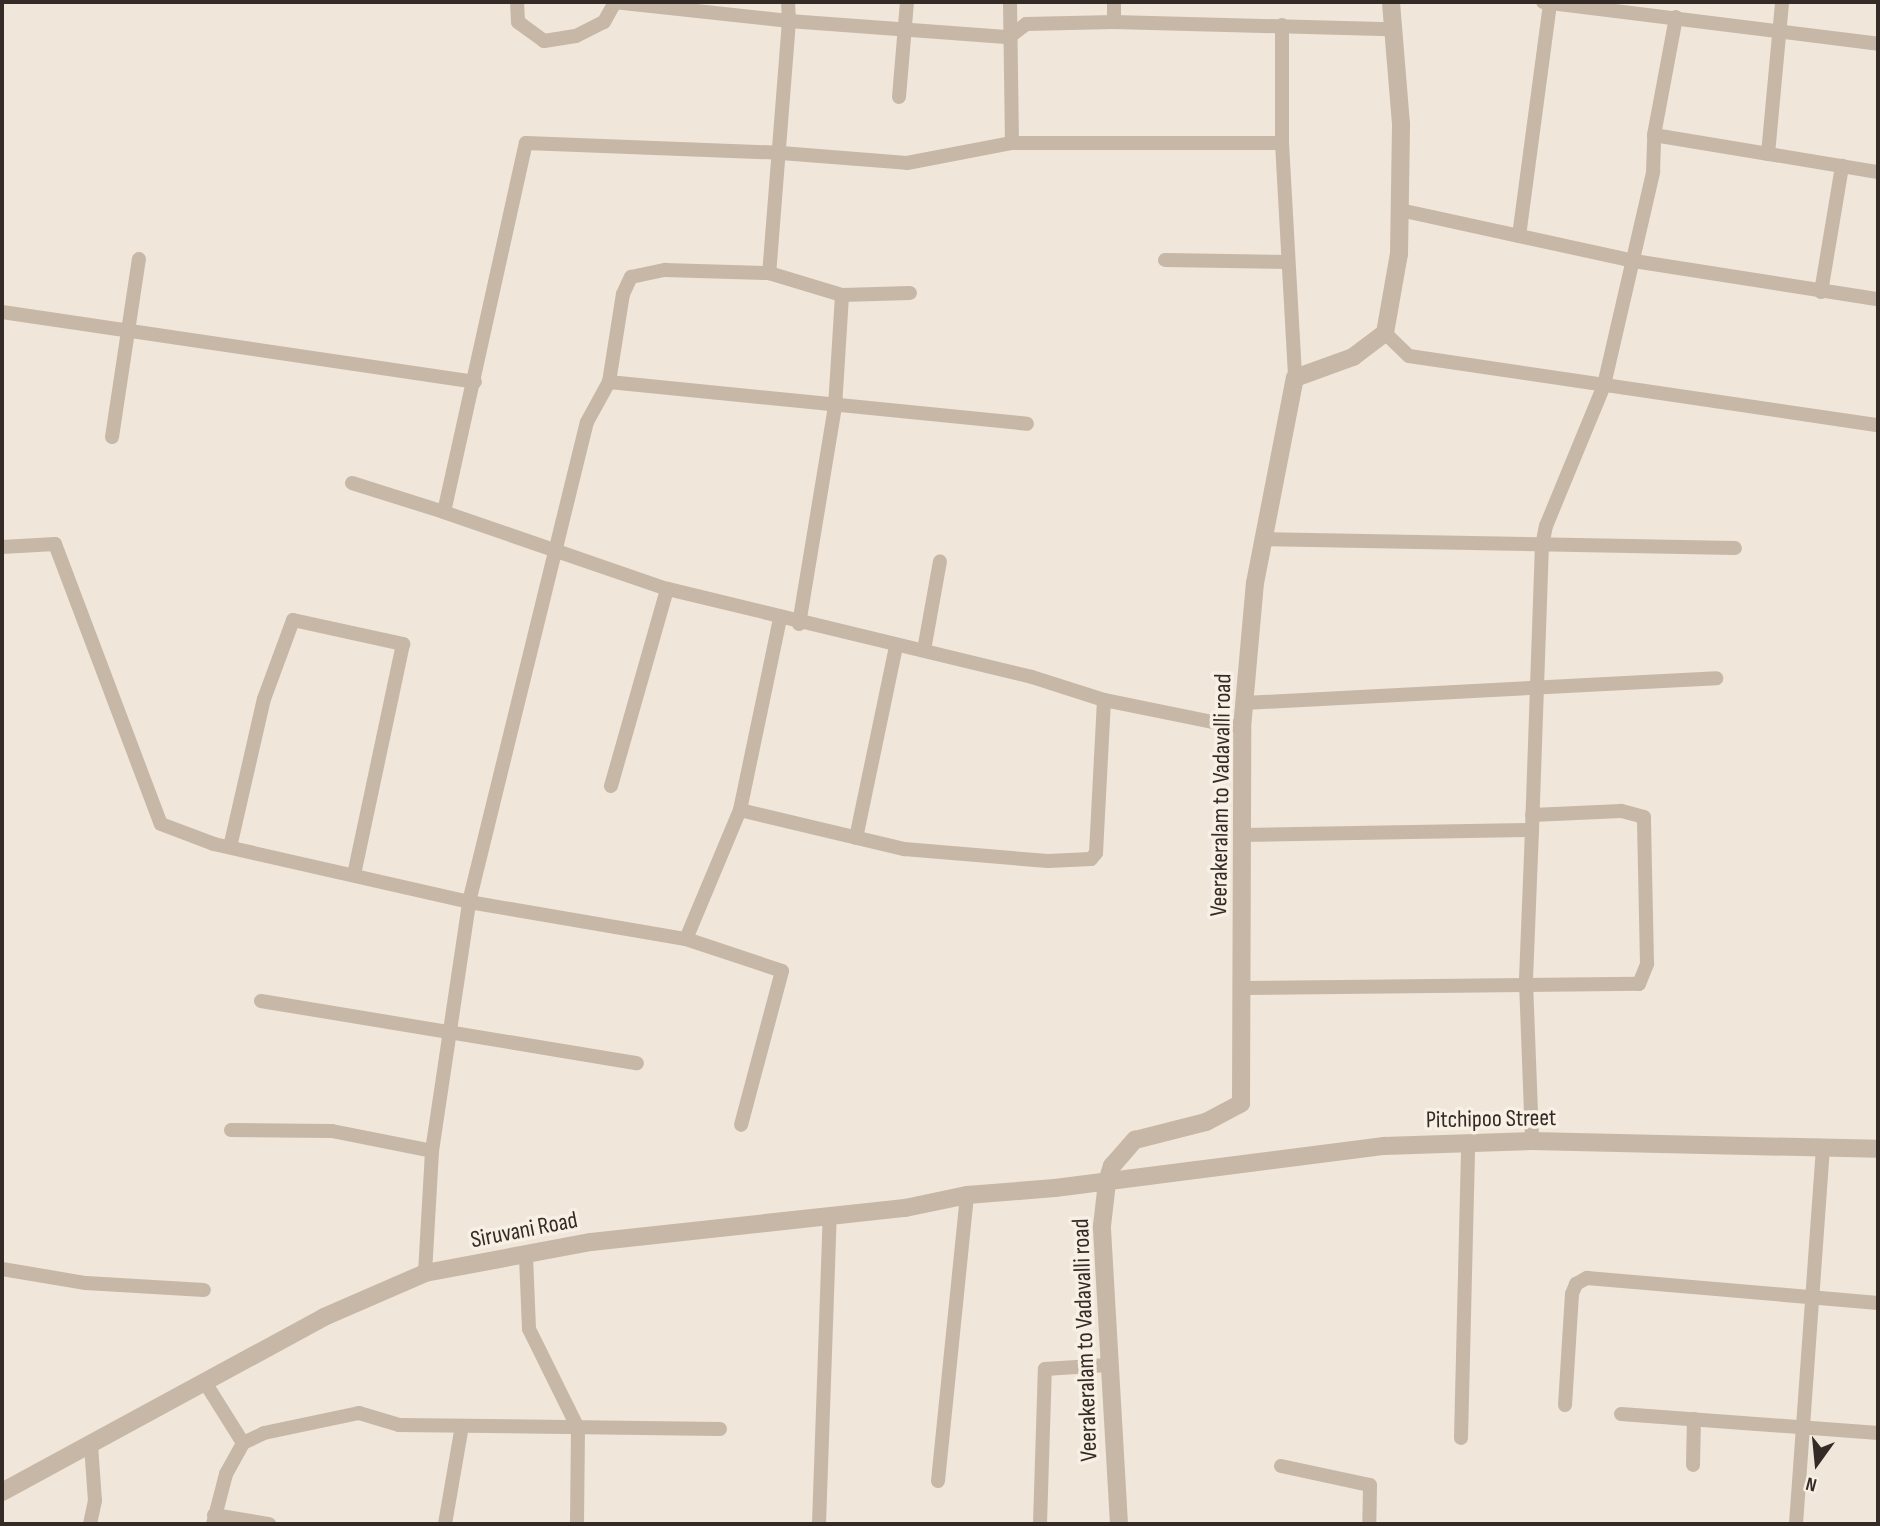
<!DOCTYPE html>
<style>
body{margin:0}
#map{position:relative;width:1880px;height:1526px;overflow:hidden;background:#f0e6d9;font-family:"Sofia Sans Condensed",sans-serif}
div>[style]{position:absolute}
.minor>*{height:14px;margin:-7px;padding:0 7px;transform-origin:7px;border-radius:7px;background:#c7b7a6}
.tertiary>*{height:18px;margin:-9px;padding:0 9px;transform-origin:9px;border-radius:9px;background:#c7b7a6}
span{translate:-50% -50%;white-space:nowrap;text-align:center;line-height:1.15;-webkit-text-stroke:7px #f8f0e5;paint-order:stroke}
.street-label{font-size:24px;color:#342b26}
.frame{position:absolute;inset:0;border:4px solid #342b26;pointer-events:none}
.north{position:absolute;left:1782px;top:1428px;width:70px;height:70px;-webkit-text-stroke:5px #f8f0e5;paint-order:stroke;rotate:195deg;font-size:19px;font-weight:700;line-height:28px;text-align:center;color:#342b26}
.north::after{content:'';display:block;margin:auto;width:24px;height:32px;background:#342b26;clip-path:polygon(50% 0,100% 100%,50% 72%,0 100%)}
</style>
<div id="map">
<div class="minor">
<div style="left:517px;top:2px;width:20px;rotate:87deg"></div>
<div style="left:518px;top:22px;width:32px;rotate:36deg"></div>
<div style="left:544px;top:41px;width:32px;rotate:-9deg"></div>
<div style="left:576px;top:36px;width:31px;rotate:-27deg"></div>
<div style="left:604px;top:22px;width:21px;rotate:-61deg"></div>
<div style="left:614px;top:2px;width:176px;rotate:6.2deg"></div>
<div style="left:789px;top:21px;width:253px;rotate:94.5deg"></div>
<div style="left:788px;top:2px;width:19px;rotate:87deg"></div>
<div style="left:789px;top:21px;width:221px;rotate:4.2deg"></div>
<div style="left:1009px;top:37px;width:21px;rotate:-37deg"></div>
<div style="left:1026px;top:24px;width:88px;rotate:-1.3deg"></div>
<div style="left:1114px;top:22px;width:276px;rotate:1.5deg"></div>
<div style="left:1010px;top:2px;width:141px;rotate:89.2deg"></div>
<div style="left:1543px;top:2px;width:338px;rotate:7.1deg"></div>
<div style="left:1114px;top:22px;width:20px;rotate:-90deg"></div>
<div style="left:899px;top:97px;width:95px;rotate:-85.2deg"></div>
<div style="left:1654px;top:135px;width:227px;rotate:9.4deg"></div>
<div style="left:1282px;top:143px;width:118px;rotate:-90deg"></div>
<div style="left:1768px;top:154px;width:153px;rotate:-84.7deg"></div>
<div style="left:1400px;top:210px;width:239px;rotate:12.3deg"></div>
<div style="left:1634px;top:261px;width:247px;rotate:8.9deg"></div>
<div style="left:1519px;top:236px;width:235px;rotate:-82.4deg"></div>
<div style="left:1165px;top:260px;width:123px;rotate:0.9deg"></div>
<div style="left:1821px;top:292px;width:128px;rotate:-80.5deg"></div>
<div style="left:2px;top:312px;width:478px;rotate:8.4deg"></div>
<div style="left:1385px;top:333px;width:33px;rotate:44deg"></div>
<div style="left:1409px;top:356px;width:474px;rotate:8.4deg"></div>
<div style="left:609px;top:382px;width:420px;rotate:5.7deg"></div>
<div style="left:112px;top:437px;width:180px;rotate:-81.4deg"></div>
<div style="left:352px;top:483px;width:96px;rotate:17.5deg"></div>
<div style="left:1263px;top:539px;width:472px;rotate:1.1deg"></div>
<div style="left:2px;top:547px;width:53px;rotate:-3.2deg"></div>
<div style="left:55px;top:544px;width:299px;rotate:69.3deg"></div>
<div style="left:161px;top:824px;width:57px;rotate:20.7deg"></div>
<div style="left:214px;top:844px;width:262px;rotate:12.8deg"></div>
<div style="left:469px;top:902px;width:220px;rotate:9.7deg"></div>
<div style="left:686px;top:939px;width:101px;rotate:18.4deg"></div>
<div style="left:782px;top:971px;width:159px;rotate:104.9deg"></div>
<div style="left:799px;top:624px;width:220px;rotate:-80.6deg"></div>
<div style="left:835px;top:407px;width:112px;rotate:-86.4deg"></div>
<div style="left:924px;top:650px;width:90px;rotate:-79.8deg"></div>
<div style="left:1244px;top:703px;width:473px;rotate:-3deg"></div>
<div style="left:1242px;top:728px;width:141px;rotate:-168.5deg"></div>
<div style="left:1104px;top:700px;width:76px;rotate:-162.3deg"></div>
<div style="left:1032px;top:677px;width:375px;rotate:-166.4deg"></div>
<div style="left:667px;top:589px;width:236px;rotate:-161deg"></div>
<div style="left:444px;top:512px;width:378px;rotate:-77.5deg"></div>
<div style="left:526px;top:143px;width:255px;rotate:2.2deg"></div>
<div style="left:781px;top:153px;width:126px;rotate:4.5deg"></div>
<div style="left:907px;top:163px;width:107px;rotate:-10.8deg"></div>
<div style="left:1012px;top:143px;width:270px"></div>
<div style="left:1282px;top:143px;width:235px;rotate:86.8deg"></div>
<div style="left:611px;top:786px;width:205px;rotate:-74.1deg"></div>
<div style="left:740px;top:810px;width:169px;rotate:13.4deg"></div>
<div style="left:904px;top:849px;width:144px;rotate:4.8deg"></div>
<div style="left:1048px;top:861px;width:43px;rotate:-2.7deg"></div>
<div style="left:1091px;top:859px;width:8px;rotate:-50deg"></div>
<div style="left:1096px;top:853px;width:153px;rotate:-87deg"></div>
<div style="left:1532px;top:830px;width:284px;rotate:-88deg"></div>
<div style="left:1542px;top:546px;width:20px;rotate:-79deg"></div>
<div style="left:1546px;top:526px;width:152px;rotate:-67.6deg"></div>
<div style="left:1604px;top:385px;width:219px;rotate:-77deg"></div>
<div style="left:1653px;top:172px;width:37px;rotate:-88deg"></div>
<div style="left:1654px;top:135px;width:120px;rotate:-79.4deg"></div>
<div style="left:1243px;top:835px;width:289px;rotate:-1deg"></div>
<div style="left:1532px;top:830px;width:152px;rotate:92.3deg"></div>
<div style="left:1526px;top:982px;width:159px;rotate:87.8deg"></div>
<div style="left:856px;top:838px;width:195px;rotate:-78.2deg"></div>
<div style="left:230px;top:847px;width:152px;rotate:-77.1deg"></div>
<div style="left:264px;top:699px;width:84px;rotate:-69.8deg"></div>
<div style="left:293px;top:620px;width:113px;rotate:12.3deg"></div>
<div style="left:403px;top:644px;width:236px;rotate:102deg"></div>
<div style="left:686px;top:939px;width:140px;rotate:-67.3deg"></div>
<div style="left:740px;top:810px;width:196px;rotate:-78.2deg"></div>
<div style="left:1244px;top:988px;width:395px;rotate:-0.6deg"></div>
<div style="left:1639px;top:984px;width:22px;rotate:-68deg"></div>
<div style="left:1647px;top:964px;width:147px;rotate:-91.2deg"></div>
<div style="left:1644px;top:817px;width:24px;rotate:-165deg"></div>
<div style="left:1621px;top:811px;width:89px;rotate:177.4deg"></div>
<div style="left:261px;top:1001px;width:381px;rotate:9.4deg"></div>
<div style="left:231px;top:1130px;width:101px;rotate:0.6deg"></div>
<div style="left:332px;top:1131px;width:102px;rotate:11.3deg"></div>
<div style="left:526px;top:1257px;width:72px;rotate:87.6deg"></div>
<div style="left:529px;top:1329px;width:110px;rotate:63.7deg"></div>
<div style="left:578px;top:1428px;width:96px;rotate:90.6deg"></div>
<div style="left:2px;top:1269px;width:85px;rotate:9.5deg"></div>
<div style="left:86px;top:1283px;width:118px;rotate:3.4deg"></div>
<div style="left:425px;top:1273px;width:122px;rotate:-86.7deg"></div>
<div style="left:432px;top:1151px;width:252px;rotate:-81.5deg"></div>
<div style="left:469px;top:902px;width:494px;rotate:-76.2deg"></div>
<div style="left:587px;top:422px;width:46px;rotate:-61.2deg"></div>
<div style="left:609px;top:382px;width:89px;rotate:-81deg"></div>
<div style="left:623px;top:294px;width:19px;rotate:-65deg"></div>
<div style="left:631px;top:277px;width:35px;rotate:-12deg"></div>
<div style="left:665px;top:270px;width:104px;rotate:1.7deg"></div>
<div style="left:769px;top:273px;width:76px;rotate:16.8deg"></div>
<div style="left:842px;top:295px;width:68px;rotate:-1.7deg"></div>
<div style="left:206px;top:1384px;width:70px;rotate:57.9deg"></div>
<div style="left:243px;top:1443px;width:23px;rotate:-25deg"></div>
<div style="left:264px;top:1433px;width:97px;rotate:-11.9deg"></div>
<div style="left:359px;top:1413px;width:42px;rotate:16.7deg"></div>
<div style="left:399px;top:1425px;width:321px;rotate:0.7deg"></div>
<div style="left:1565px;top:1405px;width:111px;rotate:-86.4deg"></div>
<div style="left:1572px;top:1294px;width:11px;rotate:-68deg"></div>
<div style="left:1576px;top:1284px;width:13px;rotate:-29deg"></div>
<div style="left:1587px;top:1278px;width:292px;rotate:4.9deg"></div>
<div style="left:1621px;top:1414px;width:258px;rotate:4.2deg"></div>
<div style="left:1461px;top:1438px;width:294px;rotate:-88.6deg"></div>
<div style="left:1693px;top:1465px;width:46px;rotate:-88.8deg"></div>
<div style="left:1281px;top:1466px;width:91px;rotate:12.1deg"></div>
<div style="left:1370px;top:1485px;width:39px;rotate:91deg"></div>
<div style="left:938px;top:1481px;width:287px;rotate:-84.2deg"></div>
<div style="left:214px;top:1515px;width:56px;rotate:9.3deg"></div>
<div style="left:90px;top:1524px;width:24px;rotate:-78deg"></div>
<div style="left:95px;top:1501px;width:56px;rotate:-94.1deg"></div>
<div style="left:213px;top:1524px;width:52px;rotate:-75.4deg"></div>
<div style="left:226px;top:1474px;width:35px;rotate:-61deg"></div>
<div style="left:445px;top:1524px;width:99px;rotate:-80.2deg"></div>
<div style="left:819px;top:1524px;width:309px;rotate:-88deg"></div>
<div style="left:1040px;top:1524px;width:155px;rotate:-88.2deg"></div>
<div style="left:1045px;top:1369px;width:63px;rotate:-3.6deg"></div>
<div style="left:1796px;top:1524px;width:379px;rotate:-85.9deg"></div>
</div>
<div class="tertiary">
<div style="left:2px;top:1492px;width:366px;rotate:-28.5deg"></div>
<div style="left:324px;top:1317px;width:110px;rotate:-23.5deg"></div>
<div style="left:425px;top:1273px;width:169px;rotate:-10.6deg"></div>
<div style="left:591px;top:1242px;width:316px;rotate:-6.2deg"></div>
<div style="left:905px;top:1208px;width:63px;rotate:-11.8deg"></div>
<div style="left:967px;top:1195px;width:88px;rotate:-4.5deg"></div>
<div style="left:1055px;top:1188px;width:332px;rotate:-7.3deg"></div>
<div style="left:1384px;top:1146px;width:148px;rotate:-1.9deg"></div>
<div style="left:1532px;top:1141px;width:346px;rotate:1.3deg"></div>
<div style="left:1119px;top:1524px;width:298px;rotate:-93.3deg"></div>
<div style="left:1102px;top:1226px;width:44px;rotate:-83.5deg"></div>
<div style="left:1107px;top:1182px;width:17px;rotate:-73deg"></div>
<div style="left:1112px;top:1166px;width:35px;rotate:-49deg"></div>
<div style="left:1135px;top:1140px;width:73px;rotate:-14.2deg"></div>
<div style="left:1206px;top:1122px;width:40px;rotate:-28deg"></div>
<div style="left:1241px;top:1103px;width:375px;rotate:-89.8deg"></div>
<div style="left:1242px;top:728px;width:146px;rotate:-84.9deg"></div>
<div style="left:1255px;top:583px;width:209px;rotate:-79deg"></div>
<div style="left:1295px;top:378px;width:62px;rotate:-19.9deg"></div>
<div style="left:1353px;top:357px;width:40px;rotate:-37deg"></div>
<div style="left:1385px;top:333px;width:80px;rotate:-80deg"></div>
<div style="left:1399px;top:254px;width:130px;rotate:-89.1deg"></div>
<div style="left:1401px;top:124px;width:122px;rotate:-94.7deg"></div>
</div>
<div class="street-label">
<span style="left:1221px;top:795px;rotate:-89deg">Veerakeralam to Vadavalli road</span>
<span style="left:1491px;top:1119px;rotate:-1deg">Pitchipoo Street</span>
<span style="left:524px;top:1230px;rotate:-11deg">Siruvani Road</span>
<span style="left:1085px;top:1340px;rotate:-92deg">Veerakeralam to Vadavalli road</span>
</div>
<div class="frame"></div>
<div class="north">N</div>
</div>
